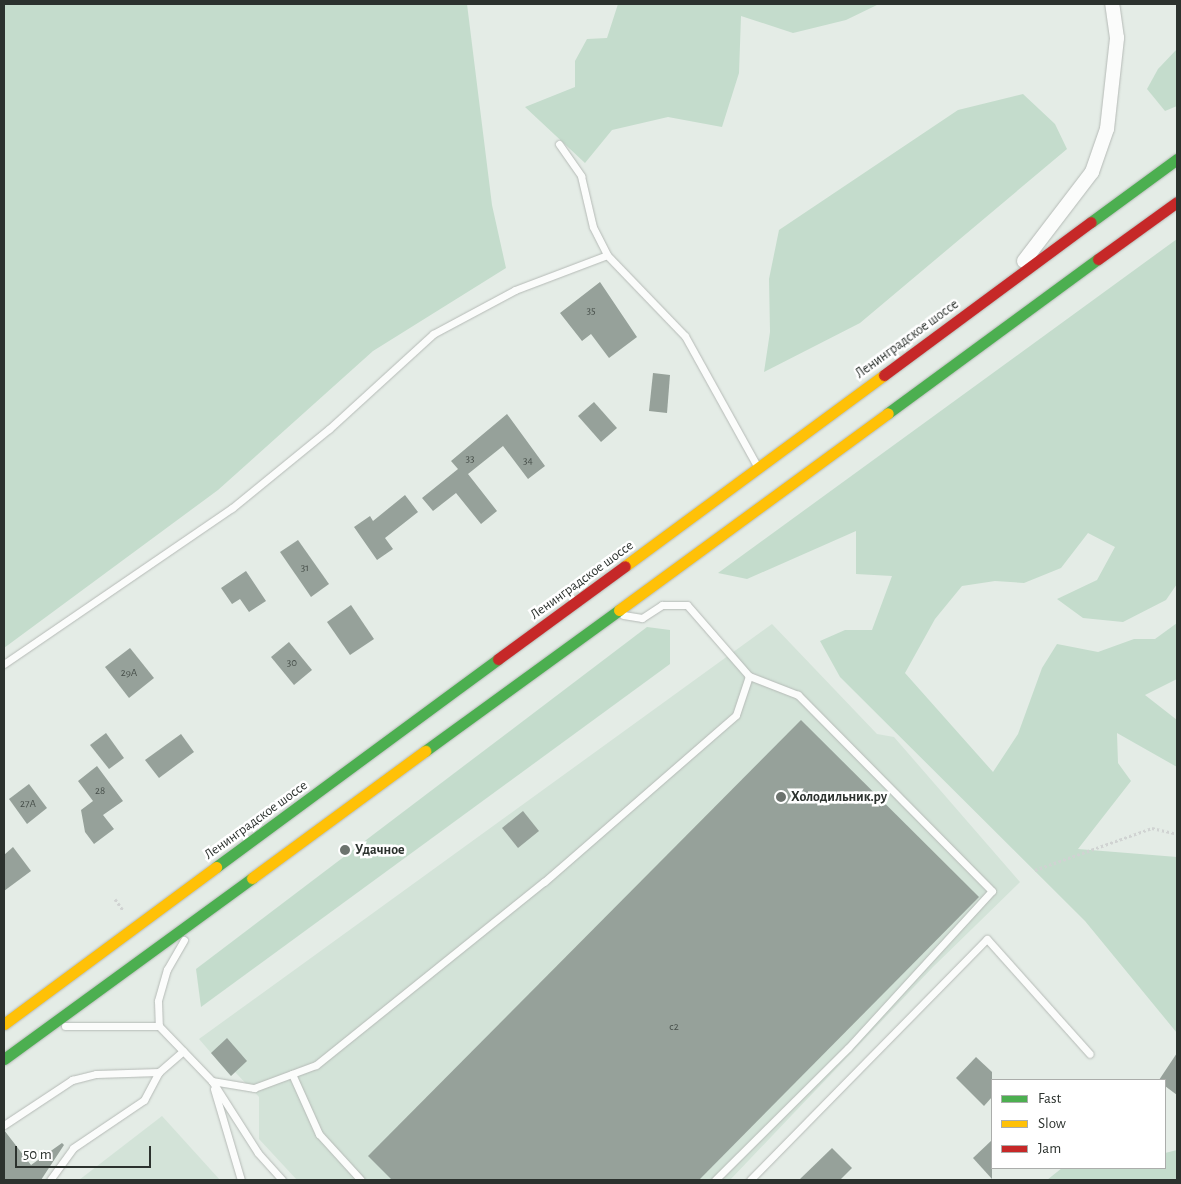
<!DOCTYPE html>
<meta charset="utf-8">
<style>
body{margin:0}
#map{position:relative;width:1181px;height:1184px;overflow:hidden;background:#e4ece6;font-family:"Alegreya Sans",sans-serif}
div>[style]{position:absolute}
.built>*{inset:0;background:#d3e3d8}
.green>*{inset:0;background:#c4dccc}
.building>*{inset:0;background:#96a19a}
.path>*{height:3px;margin-top:-1.5px;transform-origin:0;background:repeating-linear-gradient(90deg,#d0d3d2 0 2.5px,transparent 0 5px)}
.roads{filter:drop-shadow(0 0 1px #b5bab6) drop-shadow(0 0 1px #b5bab6)}
.lane>*{height:7px;margin:-3.5px;padding:0 3.5px;transform-origin:3.5px;border-radius:3.5px;background:#fbfcfb}
.street>*{height:14px;margin:-7px;padding:0 7px;transform-origin:7px;border-radius:7px;background:#fbfcfb}
.fast>*{height:11px;margin:-5.5px;padding:0 5.5px;transform-origin:5.5px;border-radius:5.5px;background:#4caf50}
.slow>*{height:11px;margin:-5.5px;padding:0 5.5px;transform-origin:5.5px;border-radius:5.5px;background:#ffc107}
.jam>*{height:11px;margin:-5.5px;padding:0 5.5px;transform-origin:5.5px;border-radius:5.5px;background:#c62828}
.dots>*{width:14px;height:14px;translate:-50% -50%;box-sizing:border-box;border:2px solid #fff;border-radius:50%}
span{translate:-50% -50%;white-space:nowrap;text-align:center;line-height:1.15;-webkit-text-stroke:5px #fff;paint-order:stroke}
.number-label{font-size:11px;color:#464e49}
.number-label span{-webkit-text-stroke-width:0}
.street-label{font-size:14px;color:#2c322e}
.poi-label{font-size:14px;color:#2c322e;font-weight:700}
.left{translate:0 -50%;text-align:left}
.frame{position:absolute;inset:0;border:5px solid #2c322e;pointer-events:none}
.legend{position:absolute;left:991px;top:1079px;width:175px;height:90px;box-sizing:border-box;background:#fff;border:1px solid #abadab;margin:0;padding:6px 9px;list-style:none;font-size:15px;color:#2c322e}
.legend li{display:flex;align-items:center;gap:10px;height:25px}
.legend b{width:25px;border:1px solid #abadab}
.scale{position:absolute;left:15px;top:1146px;width:136px;height:22px;box-sizing:border-box;border:2px solid #2c322e;border-top:0;padding-left:6px;font-size:15px;line-height:18px;white-space:nowrap;color:#2c322e;-webkit-text-stroke:4px #fff;paint-order:stroke}
</style>
<div id="map">
<div class="built">
<div style="clip-path:polygon(772px 624px,877px 734px,894px 737px,1020px 882px,933px 967px,730px 1180px,297px 1180px,259px 1139px,259px 1097px,235px 1072px,231px 1076px,199px 1039px)"></div>
<div style="clip-path:polygon(162px 1116px,220px 1180px,79px 1180px)"></div>
</div>
<div class="green">
<div style="clip-path:polygon(4px 4px,467px 4px,492px 205px,506px 268px,373px 351px,218px 490px,4px 648px)"></div>
<div style="clip-path:polygon(618px 4px,879px 4px,846px 20px,793px 33px,741px 16px,739px 73px,722px 127px,668px 117px,612px 130px,585px 163px,525px 107px,575px 87px,575px 61px,587px 39px,607px 38px)"></div>
<div style="clip-path:polygon(1177px 49px,1177px 106px,1165px 111px,1147px 89px,1158px 69px)"></div>
<div style="clip-path:polygon(1023px 94px,1055px 124px,1067px 149px,860px 323px,764px 372px,770px 332px,769px 279px,779px 230px,958px 110px)"></div>
<div style="clip-path:polygon(1177px 239px,1177px 584px,1166px 600px,1123px 622px,1083px 618px,1057px 599px,1097px 580px,1115px 547px,1088px 533px,1061px 568px,1024px 583px,995px 581px,962px 586px,935px 619px,905px 673px,993px 772px,1018px 734px,1042px 668px,1057px 644px,1098px 652px,1134px 639px,1155px 639px,1177px 623px,1177px 679px,1145px 695px,1177px 720px,1177px 767px,1117px 733px,1118px 763px,1131px 781px,1078px 849px,1177px 857px,1177px 1033px,1085px 921px,840px 677px,820px 641px,845px 630px,872px 630px,892px 576px,856px 574px,856px 531px,747px 579px,718px 573px)"></div>
<div style="clip-path:polygon(647px 627px,670px 630px,670px 664px,201px 1007px,196px 969px)"></div>
<div style="clip-path:polygon(1177px 1150px,1177px 1180px,1047px 1180px,1062px 1168px,1165px 1168px,1165px 1153px)"></div>
</div>
<div class="building">
<div style="clip-path:polygon(600px 282px,637px 337px,609px 358px,591px 334px,582px 341px,560px 313px)"></div>
<div style="clip-path:polygon(653px 373px,670px 375px,667px 413px,649px 411px)"></div>
<div style="clip-path:polygon(594px 402px,617px 428px,601px 442px,578px 416px)"></div>
<div style="clip-path:polygon(507px 414px,545px 466px,528px 479px,503px 446px,468px 474px,497px 511px,481px 524px,456px 493px,433px 511px,422px 498px,458px 469px,451px 461px)"></div>
<div style="clip-path:polygon(405px 495px,418px 512px,385px 538px,393px 549px,377px 560px,354px 527px,370px 516px,373px 521px)"></div>
<div style="clip-path:polygon(298px 540px,329px 584px,311px 597px,280px 552px)"></div>
<div style="clip-path:polygon(246px 571px,266px 601px,249px 612px,240px 599px,232px 604px,221px 588px)"></div>
<div style="clip-path:polygon(351px 605px,374px 639px,350px 655px,327px 622px)"></div>
<div style="clip-path:polygon(289px 642px,312px 670px,294px 685px,271px 657px)"></div>
<div style="clip-path:polygon(130px 648px,154px 678px,129px 698px,105px 667px)"></div>
<div style="clip-path:polygon(801px 720px,979px 897px,699px 1180px,392px 1180px,368px 1156px)"></div>
<div style="clip-path:polygon(106px 733px,124px 758px,109px 769px,90px 745px)"></div>
<div style="clip-path:polygon(181px 734px,194px 752px,159px 778px,145px 760px)"></div>
<div style="clip-path:polygon(97px 766px,123px 801px,103px 815px,114px 829px,94px 844px,85px 832px,81px 810px,93px 801px,78px 781px)"></div>
<div style="clip-path:polygon(29px 784px,47px 808px,27px 824px,9px 799px)"></div>
<div style="clip-path:polygon(523px 811px,539px 831px,518px 848px,502px 828px)"></div>
<div style="clip-path:polygon(13px 847px,31px 871px,4px 891px,4px 855px)"></div>
<div style="clip-path:polygon(227px 1038px,247px 1061px,231px 1076px,211px 1053px)"></div>
<div style="clip-path:polygon(1177px 1053px,1177px 1095px,1165px 1086px,1165px 1080px,1159px 1080px)"></div>
<div style="clip-path:polygon(976px 1057px,992px 1072px,992px 1097px,984px 1106px,956px 1078px)"></div>
<div style="clip-path:polygon(4px 1130px,31px 1165px,62px 1143px,64px 1145px,41px 1180px,4px 1180px)"></div>
<div style="clip-path:polygon(992px 1140px,992px 1179px,973px 1158px)"></div>
<div style="clip-path:polygon(832px 1148px,852px 1168px,840px 1180px,799px 1180px)"></div>
</div>
<div class="path">
<div style="left:1035px;top:870px;width:124px;rotate:-19.7deg"></div>
<div style="left:1152px;top:828px;width:26px;rotate:13deg"></div>
<div style="left:115px;top:899px;width:14px;rotate:54deg"></div>
</div>
<div class="roads">
<div class="lane">
<div style="left:559px;top:144px;width:39px;rotate:55deg"></div>
<div style="left:581px;top:176px;width:52px;rotate:76.8deg"></div>
<div style="left:593px;top:227px;width:31px;rotate:63deg"></div>
<div style="left:607px;top:255px;width:112px;rotate:46.1deg"></div>
<div style="left:685px;top:336px;width:146px;rotate:61deg"></div>
<div style="left:4px;top:664px;width:276px;rotate:-34.4deg"></div>
<div style="left:232px;top:508px;width:125px;rotate:-39.2deg"></div>
<div style="left:329px;top:429px;width:141px;rotate:-42.4deg"></div>
<div style="left:433px;top:334px;width:93px;rotate:-28.2deg"></div>
<div style="left:515px;top:290px;width:98px;rotate:-20.8deg"></div>
<div style="left:184px;top:940px;width:34px;rotate:120deg"></div>
<div style="left:167px;top:969px;width:33px;rotate:106deg"></div>
<div style="left:158px;top:1001px;width:25px;rotate:88deg"></div>
<div style="left:159px;top:1026px;width:76px;rotate:46.1deg"></div>
<div style="left:212px;top:1081px;width:85px;rotate:57.4deg"></div>
<div style="left:258px;top:1153px;width:36px;rotate:48deg"></div>
<div style="left:65px;top:1026px;width:94px"></div>
<div style="left:292px;top:1074px;width:66px;rotate:65.8deg"></div>
<div style="left:319px;top:1134px;width:62px;rotate:47.6deg"></div>
<div style="left:212px;top:1081px;width:43px;rotate:9.5deg"></div>
<div style="left:254px;top:1088px;width:66px;rotate:-20.4deg"></div>
<div style="left:316px;top:1065px;width:292px;rotate:-38.8deg"></div>
<div style="left:544px;top:882px;width:254px;rotate:-41deg"></div>
<div style="left:736px;top:715px;width:41px;rotate:-71.6deg"></div>
<div style="left:749px;top:676px;width:94px;rotate:-131.1deg"></div>
<div style="left:687px;top:605px;width:25px;rotate:180deg"></div>
<div style="left:662px;top:605px;width:24px;rotate:147deg"></div>
<div style="left:642px;top:618px;width:19px;rotate:-171deg"></div>
<div style="left:214px;top:1089px;width:95px;rotate:73.5deg"></div>
<div style="left:4px;top:1125px;width:82px;rotate:-33.5deg"></div>
<div style="left:72px;top:1080px;width:25px;rotate:-14deg"></div>
<div style="left:96px;top:1074px;width:63px;rotate:-1.8deg"></div>
<div style="left:159px;top:1072px;width:32px;rotate:-41deg"></div>
<div style="left:50px;top:1180px;width:39px;rotate:-54deg"></div>
<div style="left:73px;top:1148px;width:86px;rotate:-34.1deg"></div>
<div style="left:144px;top:1100px;width:32px;rotate:-62deg"></div>
<div style="left:715px;top:1180px;width:187px;rotate:-44.8deg"></div>
<div style="left:848px;top:1048px;width:213px;rotate:-47.5deg"></div>
<div style="left:992px;top:891px;width:276px;rotate:-134.7deg"></div>
<div style="left:798px;top:695px;width:53px;rotate:-158.8deg"></div>
<div style="left:750px;top:1180px;width:338px;rotate:-45.5deg"></div>
<div style="left:987px;top:939px;width:154px;rotate:48.2deg"></div>
</div>
<div class="street">
<div style="left:1024px;top:261px;width:112px;rotate:-52.6deg"></div>
<div style="left:1092px;top:172px;width:46px;rotate:-70.8deg"></div>
<div style="left:1107px;top:129px;width:92px;rotate:-83.7deg"></div>
<div style="left:1117px;top:38px;width:34px;rotate:-98deg"></div>
</div>
<div class="fast">
<div style="left:1091px;top:222px;width:107px;rotate:-36.2deg"></div>
<div style="left:888px;top:413px;width:260px;rotate:-36.3deg"></div>
<div style="left:425px;top:751px;width:240px;rotate:-36deg"></div>
<div style="left:216px;top:867px;width:350px;rotate:-36.4deg"></div>
<div style="left:4px;top:1059px;width:307px;rotate:-36.1deg"></div>
</div>
<div class="slow">
<div style="left:625px;top:566px;width:322px;rotate:-36.4deg"></div>
<div style="left:619px;top:610px;width:333px;rotate:-36.2deg"></div>
<div style="left:252px;top:878px;width:215px;rotate:-36.3deg"></div>
<div style="left:4px;top:1024px;width:264px;rotate:-36.5deg"></div>
</div>
<div class="jam">
<div style="left:1098px;top:259px;width:97px;rotate:-35.8deg"></div>
<div style="left:884px;top:375px;width:257px;rotate:-36.5deg"></div>
<div style="left:498px;top:659px;width:157px;rotate:-36.2deg"></div>
</div>
</div>
<div class="dots">
<div style="left:781px;top:797px;background:#6c736e"></div>
<div style="left:345px;top:850px;background:#6c736e"></div>
</div>
<div class="number-label">
<span style="left:591px;top:311px">35</span>
<span style="left:470px;top:459px">33</span>
<span style="left:528px;top:461px">34</span>
<span style="left:305px;top:568px">31</span>
<span style="left:292px;top:663px">30</span>
<span style="left:129px;top:673px">29А</span>
<span style="left:100px;top:791px">28</span>
<span style="left:28px;top:804px">27А</span>
<span style="left:674px;top:1027px">с2</span>
</div>
<div class="street-label">
<span style="left:907px;top:339px;rotate:-36deg">Ленинградское шоссе</span>
<span style="left:582px;top:580px;rotate:-36deg">Ленинградское шоссе</span>
<span style="left:256px;top:820px;rotate:-36deg">Ленинградское шоссе</span>
</div>
<div class="poi-label">
<span class="left" style="left:791px;top:797px">Холодильник.ру</span>
<span class="left" style="left:355px;top:850px">Удачное</span>
</div>
<div class="frame"></div>
<ul class="legend">
<li><b style="height:6px;background:#4caf50"></b>Fast</li>
<li><b style="height:6px;background:#ffc107"></b>Slow</li>
<li><b style="height:6px;background:#c62828"></b>Jam</li>
</ul>
<div class="scale">50 m</div>
</div>
